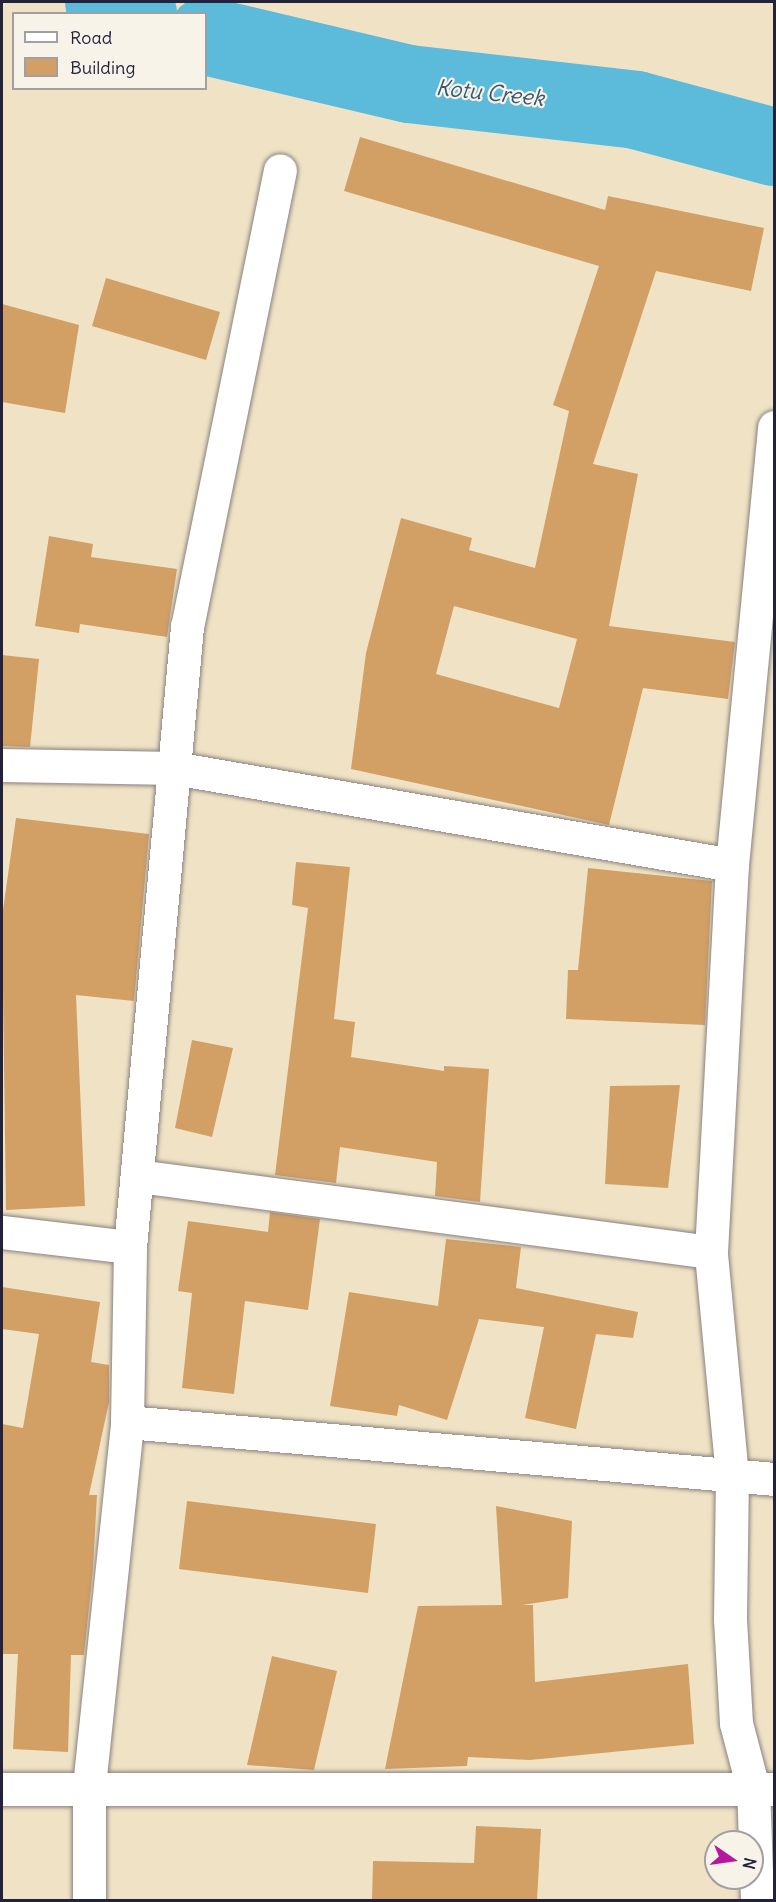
<!DOCTYPE html>
<style>
body{margin:0}
#map{position:relative;width:776px;height:1902px;overflow:hidden;background:#f0e3c5;font-family:Delius,sans-serif}
div>[style]{position:absolute}
.river>*{height:78px;margin:-39px;padding:0 39px;transform-origin:39px;border-radius:39px;background:#5cbada}
.building>*{inset:0;background:#d29f65}
.roads{filter:drop-shadow(0 0 2px #898280) drop-shadow(0 0 2px #898280)}
.street>*{height:33px;margin:-16.5px;padding:0 16.5px;transform-origin:16.5px;border-radius:16.5px;background:#fff}
span{translate:-50% -50%;white-space:nowrap;text-align:center;line-height:1.15;-webkit-text-stroke:4.5px #f7f3e8;paint-order:stroke}
.water-label{font-size:22px;color:#365773;font-style:italic}
.frame{position:absolute;inset:0;border:3px solid #22223b;pointer-events:none}
.legend{position:absolute;left:12px;top:12px;width:195px;height:78px;box-sizing:border-box;background:#f7f3e8;border:2px solid #a29fa3;margin:0;padding:8px 10px;list-style:none;font-size:18px;color:#22223b}
.legend li{display:flex;align-items:center;gap:12px;height:30px}
.legend b{width:30px;border:2px solid #a29fa3}
.north{position:absolute;left:704px;top:1830px;width:60px;height:60px;box-sizing:border-box;background:#f7f3e8;border:2px solid #a29fa3;border-radius:50%;rotate:103deg;font-size:16px;font-weight:700;line-height:24px;text-align:center;color:#22223b}
.north::after{content:'';display:block;margin:auto;width:21px;height:27px;background:#b5179e;clip-path:polygon(50% 0,100% 100%,50% 72%,0 100%)}
</style>
<div id="map">
<div class="river">
<div style="left:104px;top:2px;width:36px;rotate:19deg"></div>
<div style="left:206px;top:36px;width:209px;rotate:13.3deg"></div>
<div style="left:409px;top:84px;width:228px;rotate:6.5deg"></div>
<div style="left:636px;top:110px;width:143px;rotate:15deg"></div>
</div>
<div class="building">
<div style="clip-path:polygon(evenodd,360px 137px,605px 210px,608px 196px,764px 228px,751px 291px,656px 271px,593px 464px,638px 474px,609px 626px,735px 642px,728px 699px,643px 688px,609px 825px,351px 769px,366px 653px,401px 518px,472px 538px,469px 550px,535px 568px,569px 411px,553px 405px,599px 266px,344px 191px,360px 137px,454px 606px,577px 639px,559px 708px,436px 674px,454px 606px)"></div>
<div style="clip-path:polygon(106px 278px,220px 312px,206px 360px,92px 326px)"></div>
<div style="clip-path:polygon(2px 304px,79px 325px,65px 413px,2px 402px)"></div>
<div style="clip-path:polygon(49px 536px,93px 544px,91px 557px,177px 569px,167px 637px,80px 624px,79px 633px,35px 626px)"></div>
<div style="clip-path:polygon(2px 655px,39px 659px,30px 747px,2px 746px)"></div>
<div style="clip-path:polygon(16px 818px,149px 834px,134px 1001px,76px 995px,85px 1206px,6px 1210px,2px 917px)"></div>
<div style="clip-path:polygon(296px 862px,350px 867px,334px 1019px,355px 1022px,351px 1057px,444px 1071px,444px 1066px,489px 1069px,480px 1202px,435px 1196px,437px 1162px,340px 1147px,336px 1183px,275px 1175px,308px 908px,292px 905px)"></div>
<div style="clip-path:polygon(588px 868px,712px 881px,705px 1025px,566px 1019px,568px 970px,578px 970px)"></div>
<div style="clip-path:polygon(192px 1040px,233px 1048px,212px 1137px,175px 1128px)"></div>
<div style="clip-path:polygon(680px 1085px,668px 1188px,605px 1184px,610px 1086px)"></div>
<div style="clip-path:polygon(270px 1212px,320px 1219px,308px 1310px,245px 1301px,234px 1394px,182px 1388px,192px 1293px,178px 1291px,188px 1221px,268px 1232px)"></div>
<div style="clip-path:polygon(446px 1239px,521px 1247px,516px 1288px,638px 1312px,633px 1338px,596px 1334px,576px 1429px,525px 1418px,544px 1327px,479px 1319px,447px 1420px,399px 1405px,397px 1416px,330px 1406px,349px 1292px,438px 1306px)"></div>
<div style="clip-path:polygon(2px 1287px,100px 1302px,91px 1362px,109px 1365px,109px 1402px,89px 1495px,97px 1495px,93px 1569px,84px 1655px,71px 1655px,68px 1752px,13px 1749px,18px 1654px,3px 1654px,2px 1424px,23px 1428px,39px 1334px,2px 1329px)"></div>
<div style="clip-path:polygon(187px 1501px,376px 1524px,368px 1593px,179px 1569px)"></div>
<div style="clip-path:polygon(496px 1506px,572px 1521px,568px 1598px,522px 1605px,533px 1605px,535px 1682px,688px 1664px,694px 1744px,530px 1760px,468px 1757px,467px 1766px,385px 1769px,418px 1606px,502px 1605px)"></div>
<div style="clip-path:polygon(272px 1656px,337px 1671px,314px 1770px,247px 1765px)"></div>
<div style="clip-path:polygon(476px 1826px,541px 1829px,537px 1900px,372px 1900px,373px 1861px,474px 1863px)"></div>
</div>
<div class="roads">
<div class="street">
<div style="left:2px;top:765px;width:172px;rotate:1deg"></div>
<div style="left:174px;top:768px;width:566px;rotate:9.86deg"></div>
<div style="left:138px;top:1176px;width:578px;rotate:7.56deg"></div>
<div style="left:2px;top:1232px;width:129px;rotate:6.7deg"></div>
<div style="left:127px;top:1422px;width:650px;rotate:5.03deg"></div>
<div style="left:2px;top:1789px;width:771px"></div>
<div style="left:89px;top:1900px;width:114px;rotate:-90deg"></div>
<div style="left:89px;top:1786px;width:366px;rotate:-84deg"></div>
<div style="left:127px;top:1422px;width:175px;rotate:-89deg"></div>
<div style="left:130px;top:1247px;width:623px;rotate:-84.75deg"></div>
<div style="left:187px;top:627px;width:466px;rotate:-78.5deg"></div>
<div style="left:757px;top:1900px;width:112px;rotate:-92deg"></div>
<div style="left:753px;top:1788px;width:67px;rotate:-104.7deg"></div>
<div style="left:736px;top:1723px;width:104px;rotate:-93.3deg"></div>
<div style="left:730px;top:1619px;width:143px;rotate:-89.2deg"></div>
<div style="left:732px;top:1476px;width:225px;rotate:-95.4deg"></div>
<div style="left:711px;top:1252px;width:388px;rotate:-86.9deg"></div>
<div style="left:732px;top:865px;width:440px;rotate:-84.5deg"></div>
</div>
</div>
<div class="water-label">
<span style="left:490px;top:93px;rotate:6deg">Kotu Creek</span>
</div>
<div class="frame"></div>
<ul class="legend">
<li><b style="height:8px;background:#fff"></b>Road</li>
<li><b style="height:16px;background:#d29f65"></b>Building</li>
</ul>
<div class="north">N</div>
</div>
